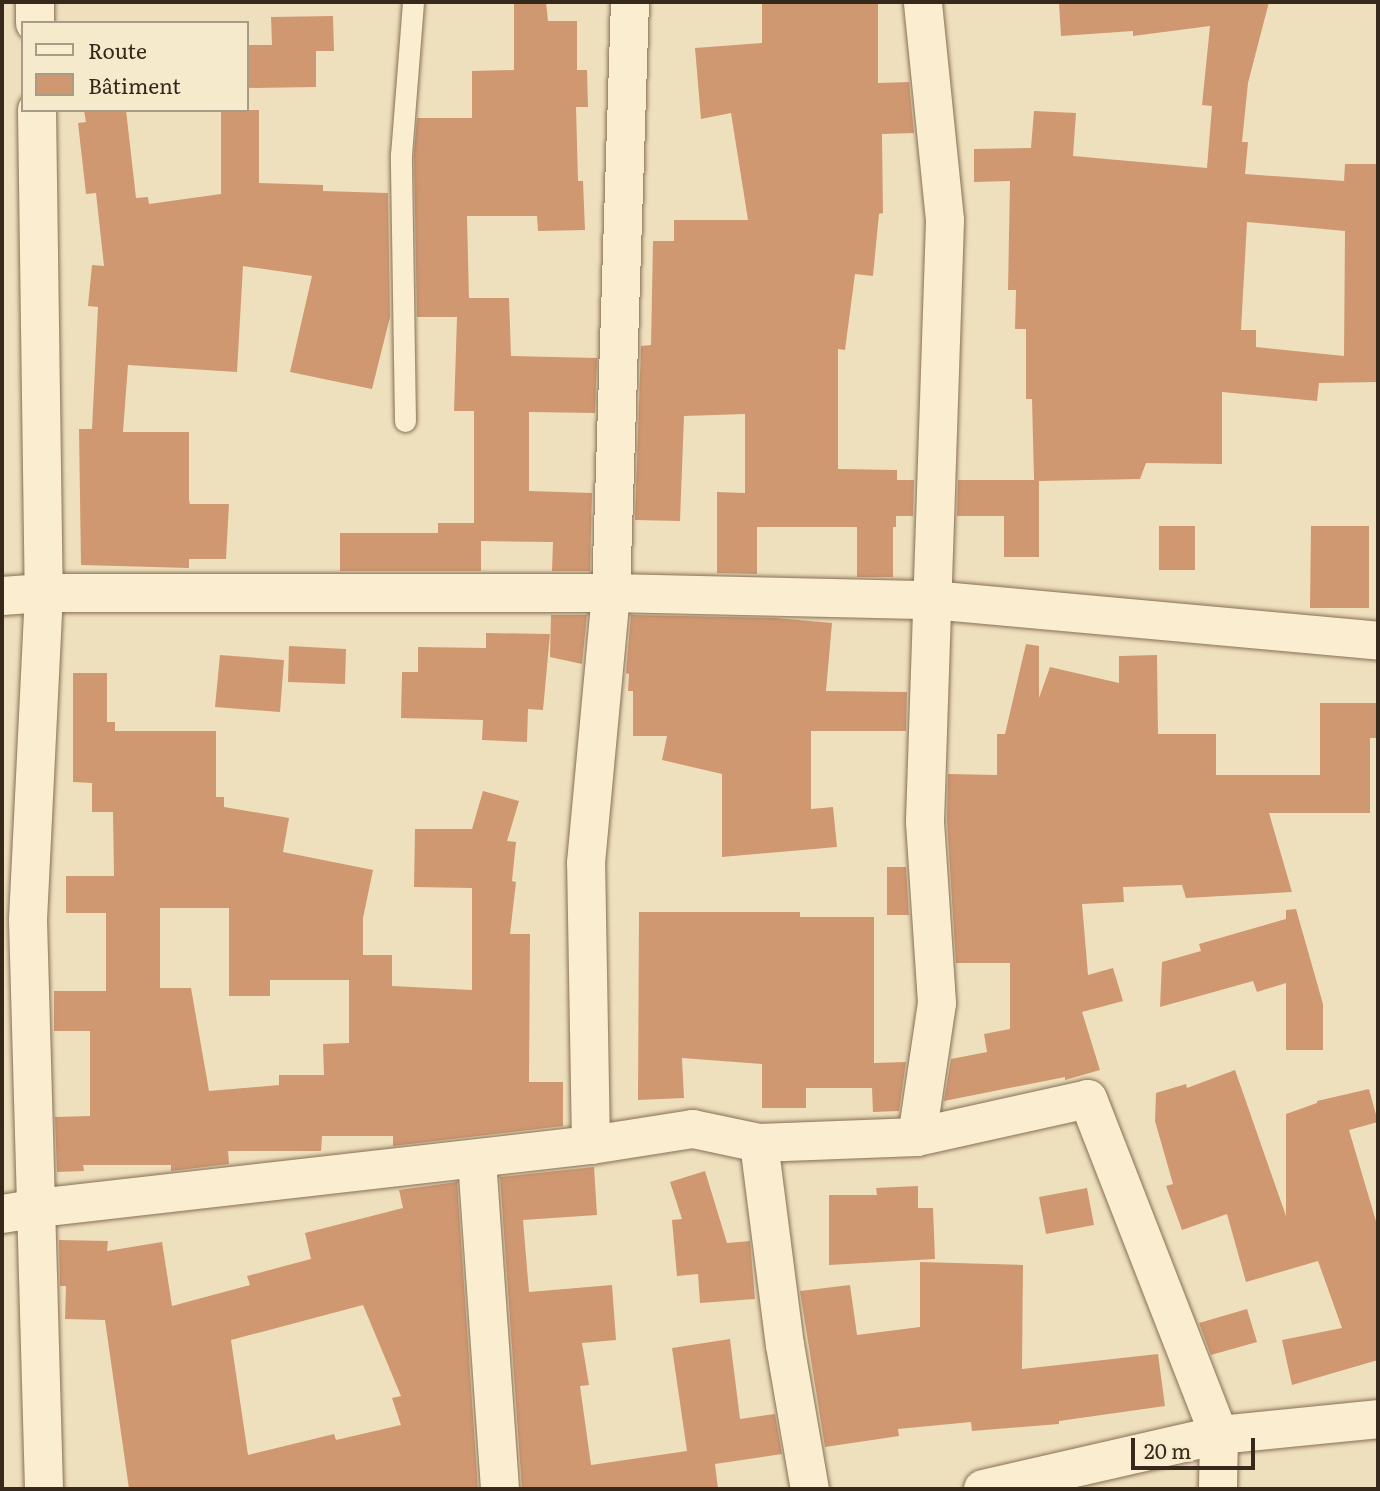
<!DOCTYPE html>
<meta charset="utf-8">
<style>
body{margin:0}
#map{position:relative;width:1380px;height:1491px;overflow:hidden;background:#efe0bd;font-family:Literata,serif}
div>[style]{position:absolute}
.building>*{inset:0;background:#cf9871}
.roads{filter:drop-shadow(0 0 2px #887056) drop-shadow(0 0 2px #887056)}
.lane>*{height:21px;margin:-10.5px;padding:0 10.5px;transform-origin:10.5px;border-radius:10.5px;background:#faedd0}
.street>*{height:38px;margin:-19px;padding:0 19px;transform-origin:19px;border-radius:19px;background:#faedd0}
span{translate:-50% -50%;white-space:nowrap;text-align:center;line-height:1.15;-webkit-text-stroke:5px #f6eacd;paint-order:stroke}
.frame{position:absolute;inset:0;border:4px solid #36281b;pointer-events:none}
.legend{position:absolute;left:21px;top:21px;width:228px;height:91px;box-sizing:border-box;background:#f6eacd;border:2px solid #a99c86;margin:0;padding:9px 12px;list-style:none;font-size:21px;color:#36281b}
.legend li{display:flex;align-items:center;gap:14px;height:35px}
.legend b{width:35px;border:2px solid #a99c86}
.scale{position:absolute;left:1131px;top:1438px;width:124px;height:32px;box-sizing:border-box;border:4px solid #36281b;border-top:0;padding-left:9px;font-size:21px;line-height:24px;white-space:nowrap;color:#36281b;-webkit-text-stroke:5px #f6eacd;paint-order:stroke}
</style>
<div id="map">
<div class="building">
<div style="clip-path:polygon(514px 2px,546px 2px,548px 21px,577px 21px,577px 70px,587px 70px,588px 107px,576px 107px,578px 181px,583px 181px,585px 230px,538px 231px,537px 216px,467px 216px,469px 298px,509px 298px,511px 356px,597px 358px,595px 413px,529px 412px,529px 491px,592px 493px,590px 571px,552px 571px,553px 542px,481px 541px,481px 571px,340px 571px,340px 533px,438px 533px,438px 523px,474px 523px,474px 411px,454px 411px,457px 317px,417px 317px,414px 155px,417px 118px,472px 118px,472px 71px,514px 70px)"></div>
<div style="clip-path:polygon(762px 2px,878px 2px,878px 83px,909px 82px,914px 133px,882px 134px,883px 213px,879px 214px,873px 276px,855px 274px,845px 350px,838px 349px,838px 469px,897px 470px,897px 480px,914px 480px,913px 516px,896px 516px,896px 527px,893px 527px,893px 577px,857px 577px,857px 527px,757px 527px,757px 574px,717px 573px,717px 492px,745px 493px,745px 414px,684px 416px,680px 521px,635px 520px,641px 346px,651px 345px,653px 241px,674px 241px,674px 220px,748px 220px,731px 113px,701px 119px,695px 48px,762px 43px)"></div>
<div style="clip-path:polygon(evenodd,1089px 2px,1269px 2px,1248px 83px,1242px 142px,1248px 142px,1245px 174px,1344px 181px,1345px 164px,1378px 164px,1378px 382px,1319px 383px,1317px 401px,1222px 392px,1222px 464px,1146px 463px,1140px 479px,1039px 481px,1039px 557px,1004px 557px,1004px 516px,957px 516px,958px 480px,1034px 480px,1032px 399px,1026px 399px,1026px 329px,1015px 329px,1016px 290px,1008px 290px,1010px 181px,974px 182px,974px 149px,1031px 148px,1034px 111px,1076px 113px,1073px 156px,1207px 168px,1212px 106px,1202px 105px,1210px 26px,1133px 36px,1133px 31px,1061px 36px,1059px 3px,1089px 2px,1247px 222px,1345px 231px,1344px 356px,1256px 347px,1256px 330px,1241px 330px,1247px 222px)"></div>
<div style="clip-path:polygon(333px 16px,334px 51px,316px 51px,316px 87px,247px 88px,247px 45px,272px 45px,271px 17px)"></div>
<div style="clip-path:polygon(84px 110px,126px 110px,136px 198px,148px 197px,149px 204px,221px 194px,221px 110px,259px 110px,259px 183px,323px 185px,323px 191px,388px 193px,390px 317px,372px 389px,290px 372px,312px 276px,243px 266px,237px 372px,128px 365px,123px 432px,189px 432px,189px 500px,190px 504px,229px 504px,226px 559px,189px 559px,189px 568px,81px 565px,79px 429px,92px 429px,98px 307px,88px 306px,92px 265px,104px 266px,96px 193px,86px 194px,78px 123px,86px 122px)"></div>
<div style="clip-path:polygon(1159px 526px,1195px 526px,1195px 570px,1159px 570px)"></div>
<div style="clip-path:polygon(1311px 526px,1369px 526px,1369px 608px,1310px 608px)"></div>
<div style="clip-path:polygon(551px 615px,587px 615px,582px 664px,550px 657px)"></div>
<div style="clip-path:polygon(631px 615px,776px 618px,832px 623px,826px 691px,907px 692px,906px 731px,811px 731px,811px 809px,833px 807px,837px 847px,722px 857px,722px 774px,662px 760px,667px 736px,633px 736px,633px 691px,628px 691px,629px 674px,626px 673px)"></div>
<div style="clip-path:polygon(486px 633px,550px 634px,543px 710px,528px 709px,527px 742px,482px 740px,483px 720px,401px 718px,402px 672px,418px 672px,418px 647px,486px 648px)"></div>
<div style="clip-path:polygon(1026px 644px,1039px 646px,1039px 698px,1050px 667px,1119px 683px,1119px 656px,1157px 655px,1158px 734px,1216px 734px,1216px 775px,1320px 775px,1320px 703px,1378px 703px,1378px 738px,1370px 738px,1370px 813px,1269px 813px,1292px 892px,1186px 898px,1182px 885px,1123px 887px,1124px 902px,1082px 904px,1088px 975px,1113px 968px,1123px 1001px,1082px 1012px,1100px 1070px,1065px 1080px,1065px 1077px,944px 1101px,951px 1059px,987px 1052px,984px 1034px,1010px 1029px,1010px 963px,956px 963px,947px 821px,948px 774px,997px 775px,997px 734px,1005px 734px)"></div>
<div style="clip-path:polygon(289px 646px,346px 649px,345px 684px,288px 682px)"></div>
<div style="clip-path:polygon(220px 655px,284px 660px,280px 712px,215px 707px)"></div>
<div style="clip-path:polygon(evenodd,73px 673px,107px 673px,107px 722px,115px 722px,115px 731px,216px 731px,216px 797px,224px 797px,224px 807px,289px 818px,283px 852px,373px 870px,363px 918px,363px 955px,392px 955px,392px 986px,472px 990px,472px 888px,414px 887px,415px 829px,472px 829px,483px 791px,519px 801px,507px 841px,516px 842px,512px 881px,516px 882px,510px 934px,530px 934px,529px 1082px,563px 1082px,563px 1126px,393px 1146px,393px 1136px,322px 1136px,321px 1151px,228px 1151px,229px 1164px,171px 1171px,171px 1165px,83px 1165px,84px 1171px,57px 1172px,55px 1117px,90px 1116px,90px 1031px,54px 1031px,54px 991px,106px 991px,106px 913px,66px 913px,66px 876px,114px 876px,113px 812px,92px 812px,92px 783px,73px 782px,73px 673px,160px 908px,229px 908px,229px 996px,270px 996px,270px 980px,349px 980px,349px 1043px,323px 1044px,324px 1075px,279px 1075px,279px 1085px,209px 1091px,191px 988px,160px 988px,160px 908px)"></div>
<div style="clip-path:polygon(887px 867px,906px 867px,909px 915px,887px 915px)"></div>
<div style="clip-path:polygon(1296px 909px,1323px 1004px,1323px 1050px,1286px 1050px,1286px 983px,1257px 992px,1253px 981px,1160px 1007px,1162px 962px,1201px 951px,1199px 944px,1286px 919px,1286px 910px)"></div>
<div style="clip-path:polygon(639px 912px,800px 912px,800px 917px,874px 917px,874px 1063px,906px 1062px,899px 1111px,873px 1112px,872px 1088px,806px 1088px,806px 1108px,762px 1108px,762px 1064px,682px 1058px,684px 1098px,638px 1100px)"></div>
<div style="clip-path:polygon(1235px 1070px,1286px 1216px,1286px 1114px,1317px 1103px,1317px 1101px,1369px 1089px,1378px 1122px,1349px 1130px,1378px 1228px,1378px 1360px,1292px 1385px,1282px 1340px,1342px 1328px,1318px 1261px,1246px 1282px,1227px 1214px,1182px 1230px,1166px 1186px,1173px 1184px,1155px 1121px,1156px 1093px,1186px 1084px,1187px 1088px)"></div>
<div style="clip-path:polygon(594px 1167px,597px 1215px,523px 1220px,529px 1292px,612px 1285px,616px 1340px,582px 1343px,589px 1385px,580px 1386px,591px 1465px,687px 1451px,672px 1348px,730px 1339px,740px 1419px,775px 1414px,782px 1454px,715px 1464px,718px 1489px,522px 1489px,500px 1177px)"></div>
<div style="clip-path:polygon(705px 1171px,727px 1243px,750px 1241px,755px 1299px,700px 1303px,698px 1274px,677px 1276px,672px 1220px,682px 1219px,670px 1182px)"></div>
<div style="clip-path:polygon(evenodd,457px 1182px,478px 1489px,129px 1489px,105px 1320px,65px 1319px,66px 1286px,60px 1286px,59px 1240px,108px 1241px,107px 1251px,162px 1242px,172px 1306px,250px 1285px,247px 1276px,311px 1259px,305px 1233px,403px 1208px,399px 1190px,457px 1182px,363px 1305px,401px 1396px,392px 1398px,401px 1425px,336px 1440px,334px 1434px,248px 1455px,231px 1340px,363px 1305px)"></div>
<div style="clip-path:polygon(918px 1186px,918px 1208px,933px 1208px,935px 1259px,829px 1265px,829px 1195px,877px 1195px,876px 1188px)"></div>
<div style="clip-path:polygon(1087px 1188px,1094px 1225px,1046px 1234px,1039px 1197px)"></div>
<div style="clip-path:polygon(920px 1262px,1023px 1265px,1022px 1369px,1158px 1354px,1165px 1406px,1059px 1421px,1059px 1424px,972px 1431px,971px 1422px,898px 1429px,899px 1436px,825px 1447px,800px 1291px,850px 1285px,857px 1335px,920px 1327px)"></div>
<div style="clip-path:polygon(1247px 1309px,1257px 1342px,1211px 1355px,1199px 1323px)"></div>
</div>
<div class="roads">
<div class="lane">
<div style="left:405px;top:421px;width:266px;rotate:-90.9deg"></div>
<div style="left:401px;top:155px;width:153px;rotate:-85.5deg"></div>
</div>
<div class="street">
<div style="left:35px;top:2px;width:21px;rotate:90deg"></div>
<div style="left:37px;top:110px;width:483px;rotate:89.2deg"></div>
<div style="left:44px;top:593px;width:327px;rotate:92.8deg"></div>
<div style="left:28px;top:920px;width:569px;rotate:88.39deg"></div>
<div style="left:2px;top:596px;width:42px;rotate:-4.1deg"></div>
<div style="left:44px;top:593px;width:567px"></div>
<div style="left:611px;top:593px;width:320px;rotate:1.3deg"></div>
<div style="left:931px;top:600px;width:449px;rotate:5.2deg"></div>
<div style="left:917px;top:1137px;width:135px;rotate:-81.5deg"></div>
<div style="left:937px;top:1003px;width:182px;rotate:-93.8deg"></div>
<div style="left:925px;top:821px;width:601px;rotate:-88.09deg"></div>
<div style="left:945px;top:220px;width:219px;rotate:-95.8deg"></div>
<div style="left:759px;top:1143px;width:204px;rotate:82.7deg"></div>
<div style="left:785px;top:1345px;width:146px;rotate:80.2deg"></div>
<div style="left:591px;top:1145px;width:103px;rotate:-8.9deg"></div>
<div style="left:693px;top:1129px;width:67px;rotate:12deg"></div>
<div style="left:759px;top:1143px;width:158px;rotate:-2.2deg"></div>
<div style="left:917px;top:1137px;width:175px;rotate:-12.5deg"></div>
<div style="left:1088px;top:1099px;width:361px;rotate:68.7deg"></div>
<div style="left:1219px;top:1435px;width:54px;rotate:91.1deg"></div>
<div style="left:477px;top:1160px;width:330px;rotate:86deg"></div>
<div style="left:2px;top:1214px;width:36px;rotate:-9deg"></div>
<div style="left:38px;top:1208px;width:557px;rotate:-6.5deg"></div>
<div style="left:591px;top:1145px;width:282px;rotate:-91deg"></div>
<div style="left:586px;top:863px;width:271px;rotate:-84.7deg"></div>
<div style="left:611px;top:593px;width:591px;rotate:-88.16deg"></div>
<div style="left:983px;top:1489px;width:242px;rotate:-12.9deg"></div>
<div style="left:1219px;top:1435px;width:160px;rotate:-5.7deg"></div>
</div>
</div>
<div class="frame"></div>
<ul class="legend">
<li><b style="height:9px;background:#faedd0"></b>Route</li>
<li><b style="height:19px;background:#cf9871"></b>Bâtiment</li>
</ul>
<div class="scale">20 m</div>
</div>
